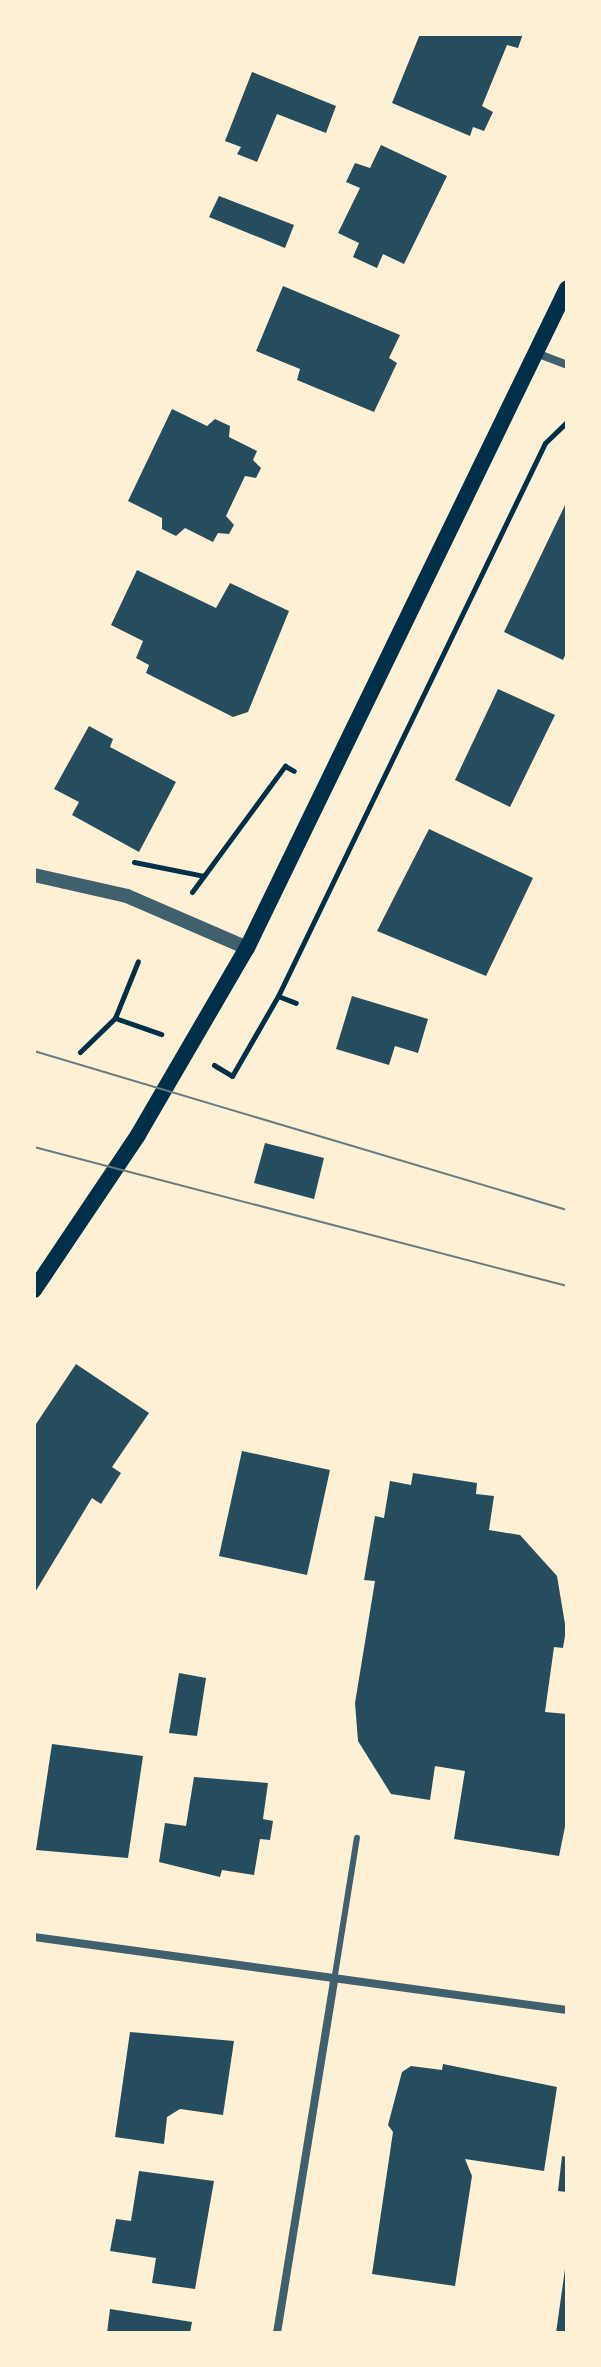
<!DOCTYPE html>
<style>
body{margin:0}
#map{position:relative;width:601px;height:2367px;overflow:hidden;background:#fdf0d5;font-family:Roboto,sans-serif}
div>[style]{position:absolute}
.building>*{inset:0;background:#264d5e}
.path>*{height:5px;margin:-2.5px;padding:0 2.5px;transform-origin:2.5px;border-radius:2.5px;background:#003049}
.service>*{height:6px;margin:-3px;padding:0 3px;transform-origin:3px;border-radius:3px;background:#3f606c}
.minor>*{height:8px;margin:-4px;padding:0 4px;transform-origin:4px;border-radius:4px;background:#3f606c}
.tertiary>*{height:14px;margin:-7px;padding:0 7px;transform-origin:7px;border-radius:7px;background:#3f606c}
.secondary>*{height:16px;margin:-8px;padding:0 8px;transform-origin:8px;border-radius:8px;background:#003049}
.tram>*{height:2px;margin:-1px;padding:0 1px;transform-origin:1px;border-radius:1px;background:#657d81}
span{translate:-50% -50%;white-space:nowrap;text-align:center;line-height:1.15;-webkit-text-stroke:7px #fdf0d5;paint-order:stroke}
.frame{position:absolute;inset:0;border:36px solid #fdf0d5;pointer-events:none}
</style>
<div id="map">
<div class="building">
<div style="clip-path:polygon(420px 34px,523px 34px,518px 48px,507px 45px,482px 106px,493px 112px,484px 131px,473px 127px,470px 136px,392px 103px)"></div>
<div style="clip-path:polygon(252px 72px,336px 106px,326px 133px,277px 114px,257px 162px,237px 154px,241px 147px,225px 141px)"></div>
<div style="clip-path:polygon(381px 145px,447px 176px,404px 264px,383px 254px,377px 268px,353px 257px,359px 243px,338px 233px,360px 188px,346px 182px,355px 163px,370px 168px)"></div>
<div style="clip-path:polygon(219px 196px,294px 225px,285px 248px,209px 217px)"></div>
<div style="clip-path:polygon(283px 286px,400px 335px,389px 358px,397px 363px,374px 412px,297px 380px,300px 369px,256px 351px)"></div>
<div style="clip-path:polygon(172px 409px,207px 426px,215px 419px,230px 426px,229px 437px,257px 451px,253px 460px,261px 468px,256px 478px,245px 476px,226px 516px,234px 525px,229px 534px,218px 533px,213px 542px,185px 528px,176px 536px,162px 529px,162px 518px,128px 501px)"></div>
<div style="clip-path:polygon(567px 501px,567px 651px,563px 660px,504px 632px)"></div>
<div style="clip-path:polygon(137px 570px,216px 608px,230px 583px,289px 611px,248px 712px,233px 717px,146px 673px,149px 665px,136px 658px,143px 641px,111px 625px)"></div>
<div style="clip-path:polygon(498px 689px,555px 715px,510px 807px,455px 780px)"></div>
<div style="clip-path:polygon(89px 726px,113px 739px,110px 747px,176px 782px,139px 852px,72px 815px,79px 802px,54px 789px)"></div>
<div style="clip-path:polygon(429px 829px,533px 878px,486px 976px,377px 931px)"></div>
<div style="clip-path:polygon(352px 996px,428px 1019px,418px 1053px,395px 1046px,389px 1065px,336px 1049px)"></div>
<div style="clip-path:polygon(265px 1143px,324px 1158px,314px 1199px,254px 1183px)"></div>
<div style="clip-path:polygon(76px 1364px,149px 1413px,112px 1467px,121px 1473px,101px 1504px,92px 1498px,34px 1594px,34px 1427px)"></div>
<div style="clip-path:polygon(242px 1451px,330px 1470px,307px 1575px,219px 1556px)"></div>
<div style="clip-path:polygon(413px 1473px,477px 1483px,476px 1494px,494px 1496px,489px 1530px,520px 1535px,557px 1576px,566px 1630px,563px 1648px,554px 1647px,545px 1712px,567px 1714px,567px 1817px,559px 1856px,454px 1839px,465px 1771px,435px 1766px,430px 1800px,391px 1794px,358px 1741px,355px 1703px,375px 1581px,364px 1580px,375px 1516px,384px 1518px,390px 1481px,411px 1485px)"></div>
<div style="clip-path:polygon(179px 1673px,206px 1678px,197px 1736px,169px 1733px)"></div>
<div style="clip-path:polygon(52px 1744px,143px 1756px,128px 1858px,36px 1850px)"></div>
<div style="clip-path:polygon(194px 1777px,268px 1783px,263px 1819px,273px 1821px,270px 1840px,260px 1839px,254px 1875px,222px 1870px,220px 1877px,159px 1862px,165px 1823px,186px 1826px)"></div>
<div style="clip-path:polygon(130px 2032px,234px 2041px,223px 2115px,180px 2109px,167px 2117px,164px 2144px,115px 2137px)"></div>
<div style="clip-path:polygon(443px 2064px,557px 2087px,544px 2171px,465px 2159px,472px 2176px,455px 2286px,372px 2274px,393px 2132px,388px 2125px,402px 2072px,411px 2066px,442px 2070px)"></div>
<div style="clip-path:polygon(562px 2156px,567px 2157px,567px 2192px,558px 2191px)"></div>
<div style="clip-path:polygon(139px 2171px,214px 2181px,195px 2289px,152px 2283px,156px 2258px,110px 2251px,116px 2219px,131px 2221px)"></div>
<div style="clip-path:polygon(567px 2269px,567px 2333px,556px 2333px,565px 2269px)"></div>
<div style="clip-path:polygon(110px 2309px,192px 2322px,190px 2333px,107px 2333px)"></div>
</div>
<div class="path">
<div style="left:134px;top:862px;width:71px;rotate:11.3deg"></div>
<div style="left:192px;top:892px;width:157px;rotate:-53.6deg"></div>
<div style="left:285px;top:766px;width:10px;rotate:29deg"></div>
<div style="left:278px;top:996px;width:19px;rotate:21deg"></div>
<div style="left:115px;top:1018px;width:61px;rotate:-68deg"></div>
<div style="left:80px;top:1052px;width:49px;rotate:-44.2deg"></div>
<div style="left:115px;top:1018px;width:49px;rotate:19.2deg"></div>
<div style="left:214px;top:1065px;width:21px;rotate:31deg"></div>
<div style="left:232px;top:1076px;width:92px;rotate:-60.1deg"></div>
<div style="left:278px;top:996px;width:614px;rotate:-64.23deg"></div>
<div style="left:545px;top:443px;width:30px;rotate:-44deg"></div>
</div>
<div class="service">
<div style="left:334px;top:1981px;width:145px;rotate:-80.9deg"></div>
</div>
<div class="minor">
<div style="left:536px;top:353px;width:33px;rotate:21deg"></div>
<div style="left:34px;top:1937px;width:538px;rotate:7.8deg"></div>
<div style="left:277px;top:2333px;width:357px;rotate:-80.8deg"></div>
</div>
<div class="tertiary">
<div style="left:34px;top:875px;width:95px;rotate:12.7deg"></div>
<div style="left:127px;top:896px;width:131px;rotate:23.4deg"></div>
</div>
<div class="secondary">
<div style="left:34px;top:1290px;width:187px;rotate:-56.1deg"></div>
<div style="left:138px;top:1135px;width:216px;rotate:-59.8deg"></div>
<div style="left:247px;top:948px;width:733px;rotate:-64.13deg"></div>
</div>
<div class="tram">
<div style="left:34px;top:1051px;width:556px;rotate:16.61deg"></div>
<div style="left:34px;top:1147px;width:551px;rotate:14.62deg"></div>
</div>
<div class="frame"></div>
</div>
